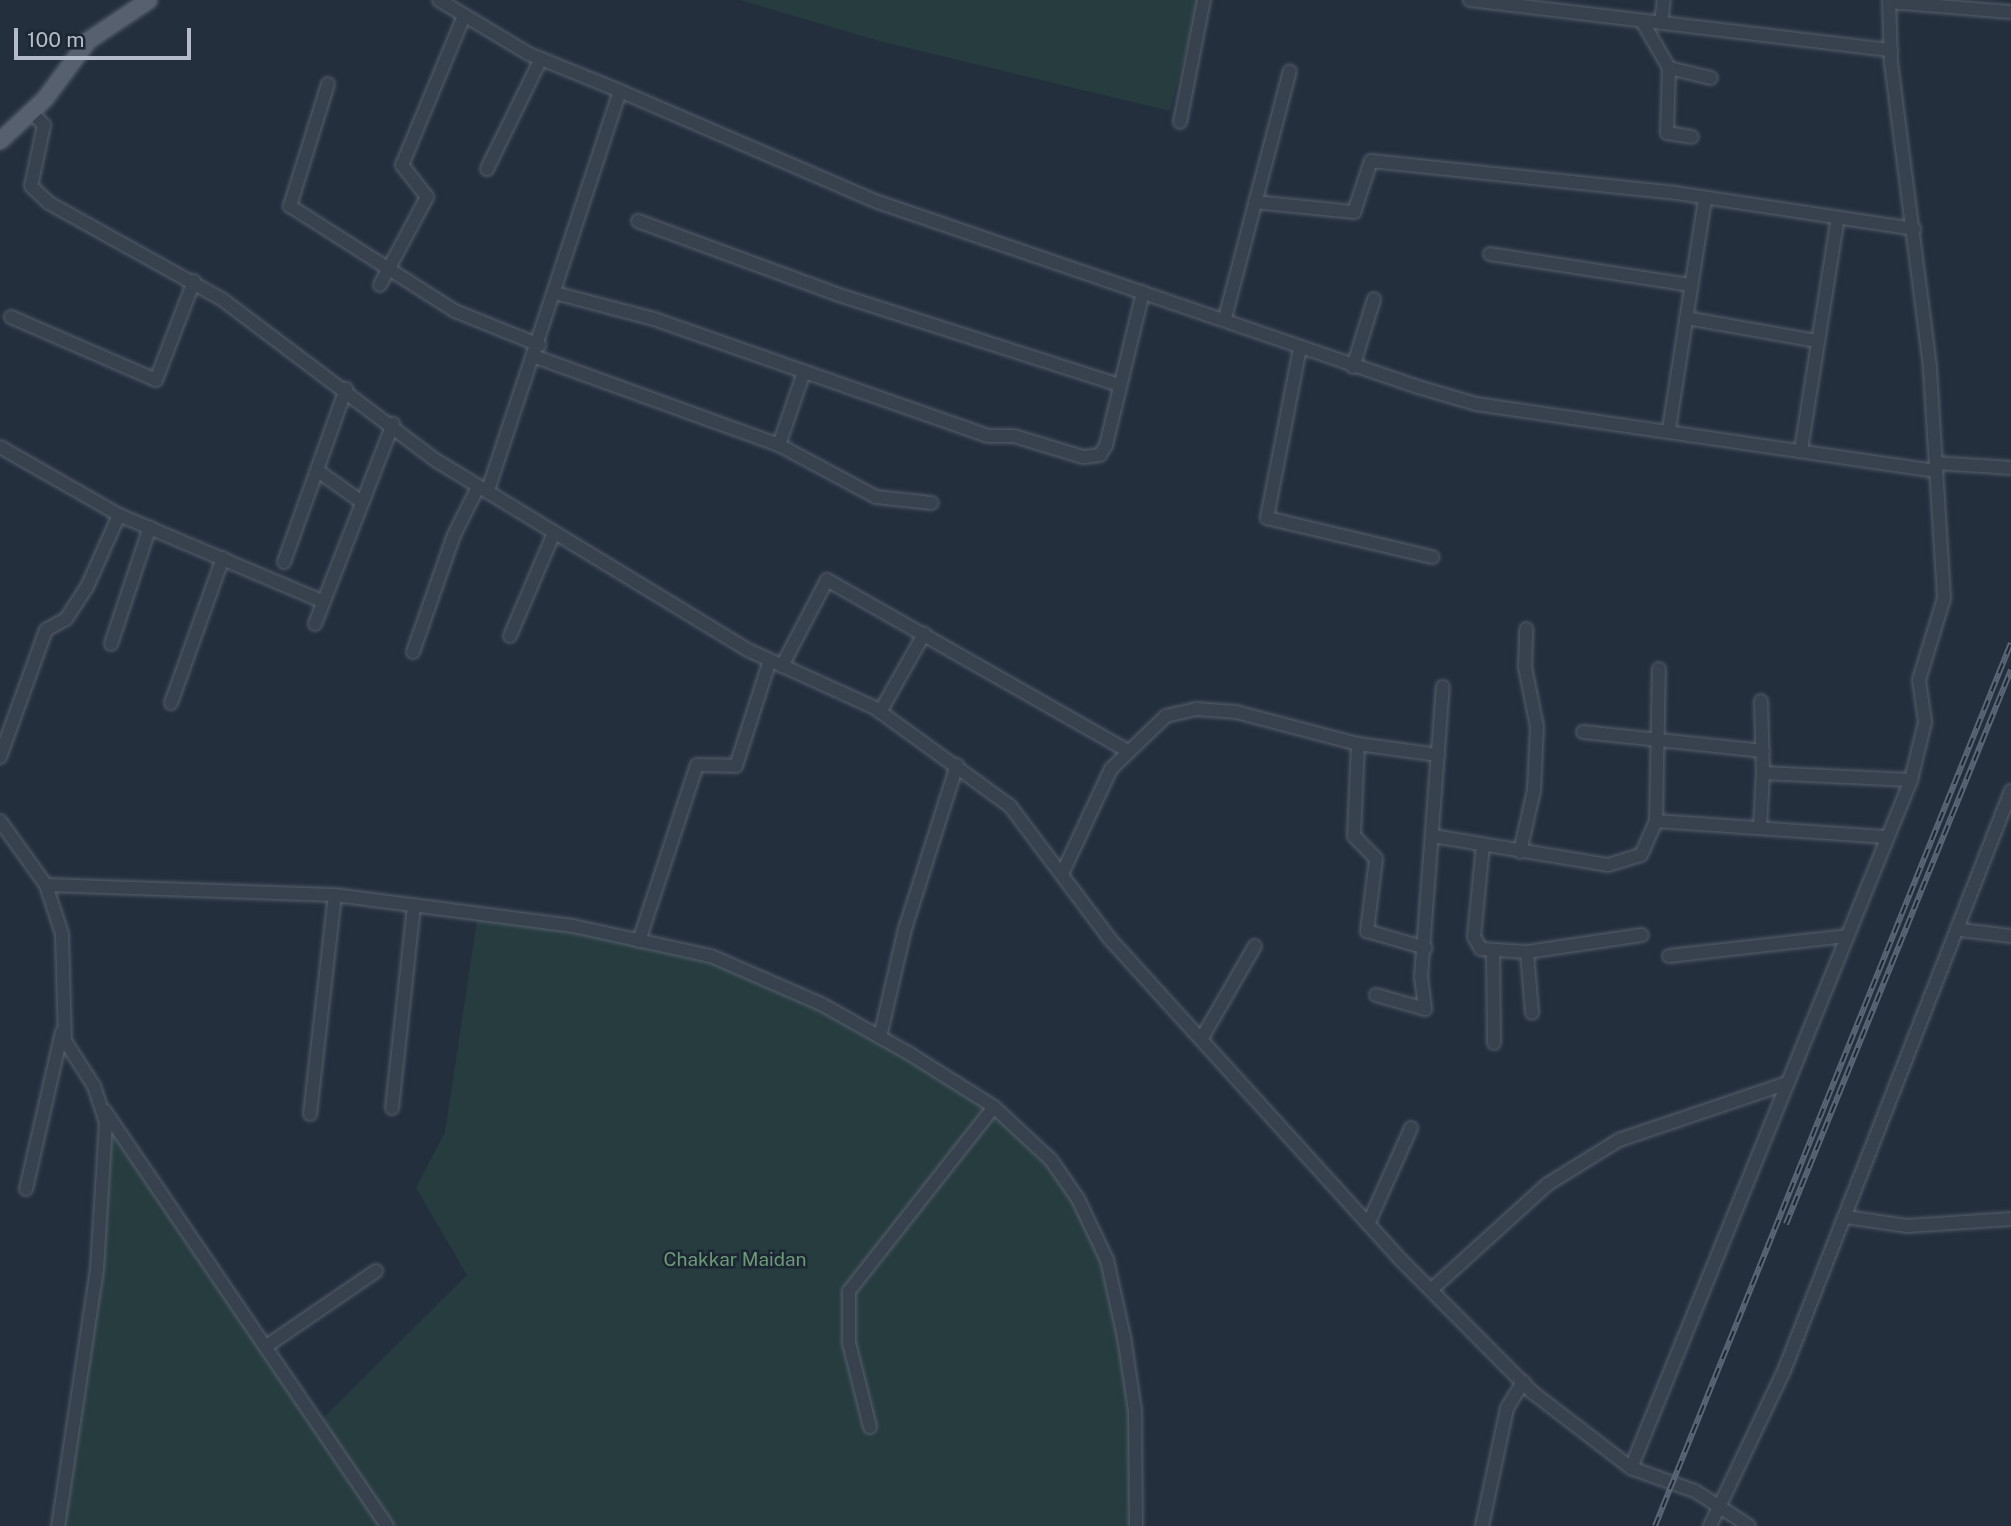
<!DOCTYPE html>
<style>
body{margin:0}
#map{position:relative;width:2011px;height:1526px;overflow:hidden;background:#242f3e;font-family:"Public Sans",sans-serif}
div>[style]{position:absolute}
.green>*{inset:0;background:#263c3f}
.roads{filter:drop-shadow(0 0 2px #565f6c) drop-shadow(0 0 2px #565f6c)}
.minor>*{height:12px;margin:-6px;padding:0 6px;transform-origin:6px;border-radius:6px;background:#38414e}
.major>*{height:16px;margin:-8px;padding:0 8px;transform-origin:8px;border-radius:8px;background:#56606e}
.rail>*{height:6px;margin-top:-3px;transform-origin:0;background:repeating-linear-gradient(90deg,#1d2633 0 10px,#5a6575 0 20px);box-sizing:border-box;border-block:2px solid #5a6575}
span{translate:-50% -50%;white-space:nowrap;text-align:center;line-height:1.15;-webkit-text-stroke:5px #1d2633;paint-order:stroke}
.park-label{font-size:19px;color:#6b9a76}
.scale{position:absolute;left:14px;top:28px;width:177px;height:32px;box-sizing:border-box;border:4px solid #b4bcc9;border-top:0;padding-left:9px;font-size:21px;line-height:24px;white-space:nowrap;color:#b4bcc9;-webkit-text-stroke:5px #1d2633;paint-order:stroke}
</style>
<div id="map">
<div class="green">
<div style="clip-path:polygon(740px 0,1199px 0,1170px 111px,879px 41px)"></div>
<div style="clip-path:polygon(478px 914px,711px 956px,823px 1005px,994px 1107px,1051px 1160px,1107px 1260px,1124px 1337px,1136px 1526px,60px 1526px,97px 1269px,106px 1122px,320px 1421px,467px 1275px,416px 1188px,445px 1132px)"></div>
</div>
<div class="roads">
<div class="minor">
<div style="left:439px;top:0;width:105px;rotate:31deg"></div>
<div style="left:529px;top:54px;width:98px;rotate:22.1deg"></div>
<div style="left:620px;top:91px;width:422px;rotate:108.3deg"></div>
<div style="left:1470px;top:0;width:424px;rotate:6.8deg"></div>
<div style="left:1889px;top:2px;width:122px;rotate:4.7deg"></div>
<div style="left:1642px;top:21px;width:54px;rotate:60.1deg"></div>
<div style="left:1669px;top:68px;width:65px;rotate:91.8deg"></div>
<div style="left:1667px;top:133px;width:25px;rotate:9deg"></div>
<div style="left:1661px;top:23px;width:23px;rotate:-83deg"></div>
<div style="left:1669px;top:68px;width:43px;rotate:13.4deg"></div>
<div style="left:328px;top:84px;width:128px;rotate:107.3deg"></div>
<div style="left:290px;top:206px;width:196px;rotate:32.5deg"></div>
<div style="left:455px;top:311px;width:91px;rotate:22deg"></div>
<div style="left:620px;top:91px;width:281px;rotate:23.3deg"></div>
<div style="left:878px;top:202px;width:571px;rotate:18.91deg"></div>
<div style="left:1418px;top:387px;width:60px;rotate:16.3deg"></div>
<div style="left:1476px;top:404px;width:465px;rotate:8.3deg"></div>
<div style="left:32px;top:113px;width:17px;rotate:45deg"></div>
<div style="left:44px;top:125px;width:62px;rotate:102deg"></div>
<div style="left:31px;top:186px;width:25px;rotate:43deg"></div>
<div style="left:49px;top:203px;width:199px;rotate:29.1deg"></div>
<div style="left:223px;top:300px;width:268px;rotate:37deg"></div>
<div style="left:437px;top:461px;width:366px;rotate:31.3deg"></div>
<div style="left:750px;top:651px;width:137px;rotate:24.5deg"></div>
<div style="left:875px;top:708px;width:167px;rotate:36deg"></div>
<div style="left:1010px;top:806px;width:165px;rotate:53.1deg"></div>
<div style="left:1109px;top:938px;width:435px;rotate:47.8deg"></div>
<div style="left:1401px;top:1260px;width:186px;rotate:45.2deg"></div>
<div style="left:1532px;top:1392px;width:125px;rotate:37.5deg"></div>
<div style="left:1631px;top:1468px;width:68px;rotate:19.8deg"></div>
<div style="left:1695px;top:1491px;width:64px;rotate:32.9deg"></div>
<div style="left:1180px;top:122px;width:124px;rotate:-78.9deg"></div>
<div style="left:487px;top:169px;width:123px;rotate:-63.9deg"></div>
<div style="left:1255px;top:202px;width:100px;rotate:5.8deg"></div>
<div style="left:1354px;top:212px;width:54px;rotate:-71.6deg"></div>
<div style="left:1371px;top:161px;width:307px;rotate:6deg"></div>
<div style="left:1676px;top:193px;width:241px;rotate:8.6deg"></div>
<div style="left:638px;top:221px;width:211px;rotate:20.2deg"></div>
<div style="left:836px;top:294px;width:298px;rotate:17.8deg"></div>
<div style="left:1490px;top:254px;width:202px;rotate:8.8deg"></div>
<div style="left:380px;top:285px;width:100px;rotate:-61.9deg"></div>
<div style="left:427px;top:197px;width:41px;rotate:-128deg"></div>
<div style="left:402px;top:165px;width:161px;rotate:-67.4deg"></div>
<div style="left:555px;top:293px;width:102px;rotate:14.7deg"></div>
<div style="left:654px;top:319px;width:354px;rotate:19.3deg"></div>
<div style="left:988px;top:436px;width:26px"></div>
<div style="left:1014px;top:436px;width:72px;rotate:16.9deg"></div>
<div style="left:1083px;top:457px;width:17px;rotate:-7deg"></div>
<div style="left:1100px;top:455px;width:12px;rotate:-59deg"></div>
<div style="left:1106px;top:445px;width:157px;rotate:-76.4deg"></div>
<div style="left:11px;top:317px;width:158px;rotate:23.5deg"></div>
<div style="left:156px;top:380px;width:106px;rotate:-69deg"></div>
<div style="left:1225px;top:318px;width:255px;rotate:-75.3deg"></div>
<div style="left:1686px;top:318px;width:133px;rotate:10deg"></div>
<div style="left:1300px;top:348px;width:173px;rotate:101deg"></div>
<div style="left:1267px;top:518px;width:170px;rotate:13.3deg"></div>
<div style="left:536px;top:357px;width:258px;rotate:19.9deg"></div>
<div style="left:779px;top:445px;width:110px;rotate:28.2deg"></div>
<div style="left:876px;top:497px;width:56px;rotate:6.1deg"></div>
<div style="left:1353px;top:367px;width:71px;rotate:-72.8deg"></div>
<div style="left:1669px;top:429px;width:234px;rotate:-81.1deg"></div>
<div style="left:779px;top:445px;width:77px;rotate:-71.1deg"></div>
<div style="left:0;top:447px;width:137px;rotate:29.7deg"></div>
<div style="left:119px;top:515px;width:220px;rotate:23deg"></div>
<div style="left:1801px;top:450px;width:231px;rotate:-81deg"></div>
<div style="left:1936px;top:463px;width:75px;rotate:3.8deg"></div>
<div style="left:318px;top:471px;width:52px;rotate:35.5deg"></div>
<div style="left:284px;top:562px;width:184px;rotate:-70.3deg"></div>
<div style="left:315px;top:624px;width:215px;rotate:-68.7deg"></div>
<div style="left:510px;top:636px;width:112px;rotate:-66.9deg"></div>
<div style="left:111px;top:644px;width:123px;rotate:-71.6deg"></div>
<div style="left:413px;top:652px;width:124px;rotate:-70.7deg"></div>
<div style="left:454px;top:535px;width:54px;rotate:-63.4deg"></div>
<div style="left:782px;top:666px;width:97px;rotate:-62.4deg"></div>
<div style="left:827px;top:580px;width:343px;rotate:29.6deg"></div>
<div style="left:1761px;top:701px;width:72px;rotate:88.4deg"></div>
<div style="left:1763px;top:773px;width:148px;rotate:2.7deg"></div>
<div style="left:171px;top:703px;width:154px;rotate:-70.3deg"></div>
<div style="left:880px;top:712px;width:90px;rotate:-60.6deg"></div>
<div style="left:1583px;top:732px;width:181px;rotate:6deg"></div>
<div style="left:1358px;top:744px;width:92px;rotate:92.5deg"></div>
<div style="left:1354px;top:836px;width:32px;rotate:46deg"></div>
<div style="left:1376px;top:859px;width:73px;rotate:97.1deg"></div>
<div style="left:1367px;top:931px;width:61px;rotate:16.1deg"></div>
<div style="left:0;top:757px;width:135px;rotate:-70.1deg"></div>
<div style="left:46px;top:630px;width:23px;rotate:-29deg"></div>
<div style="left:66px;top:619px;width:38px;rotate:-57deg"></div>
<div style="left:87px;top:587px;width:79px;rotate:-66deg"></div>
<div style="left:0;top:821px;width:79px;rotate:54.3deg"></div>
<div style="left:46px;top:885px;width:52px;rotate:71.9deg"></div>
<div style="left:62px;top:934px;width:107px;rotate:88.4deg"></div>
<div style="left:65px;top:1041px;width:54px;rotate:57.2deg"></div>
<div style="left:94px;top:1086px;width:38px;rotate:72deg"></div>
<div style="left:106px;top:1122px;width:147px;rotate:93.5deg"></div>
<div style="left:97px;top:1269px;width:260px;rotate:98.6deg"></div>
<div style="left:1656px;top:821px;width:152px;rotate:-88.9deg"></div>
<div style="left:1760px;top:827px;width:54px;rotate:-86.8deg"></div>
<div style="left:1433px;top:836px;width:177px;rotate:9.4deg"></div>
<div style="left:1608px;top:865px;width:34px;rotate:-17deg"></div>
<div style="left:1641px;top:855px;width:37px;rotate:-66deg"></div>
<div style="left:1656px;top:821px;width:231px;rotate:4deg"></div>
<div style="left:1483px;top:845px;width:92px;rotate:95.6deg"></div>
<div style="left:1474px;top:937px;width:14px;rotate:60deg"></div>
<div style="left:1481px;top:949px;width:46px;rotate:3.7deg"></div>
<div style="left:1527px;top:952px;width:116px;rotate:-8.4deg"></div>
<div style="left:1520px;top:852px;width:64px;rotate:-77.3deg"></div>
<div style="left:1534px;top:790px;width:63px;rotate:-87.3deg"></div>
<div style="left:1537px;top:727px;width:61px;rotate:-101.3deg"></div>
<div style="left:1525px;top:667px;width:38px;rotate:-88deg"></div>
<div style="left:1062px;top:874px;width:116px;rotate:-65deg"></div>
<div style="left:1111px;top:769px;width:76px;rotate:-43.9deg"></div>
<div style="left:1166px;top:716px;width:31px;rotate:-13deg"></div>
<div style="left:1196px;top:709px;width:40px;rotate:4.3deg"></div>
<div style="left:1236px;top:712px;width:126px;rotate:14.7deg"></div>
<div style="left:1358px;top:744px;width:81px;rotate:7.8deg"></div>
<div style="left:46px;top:885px;width:289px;rotate:2deg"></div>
<div style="left:335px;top:895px;width:240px;rotate:7.4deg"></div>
<div style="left:573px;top:926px;width:141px;rotate:12.3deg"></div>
<div style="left:711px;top:956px;width:122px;rotate:23.6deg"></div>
<div style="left:823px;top:1005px;width:100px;rotate:29.4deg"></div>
<div style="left:910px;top:1054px;width:99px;rotate:32.2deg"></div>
<div style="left:994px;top:1107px;width:78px;rotate:42.9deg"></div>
<div style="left:1051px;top:1160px;width:47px;rotate:55.3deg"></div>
<div style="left:1078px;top:1199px;width:68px;rotate:64.6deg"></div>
<div style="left:1107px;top:1260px;width:79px;rotate:77.6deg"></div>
<div style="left:1124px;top:1337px;width:75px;rotate:81.5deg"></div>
<div style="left:1135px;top:1411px;width:115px;rotate:89.5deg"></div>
<div style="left:1961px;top:930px;width:50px;rotate:6.8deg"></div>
<div style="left:639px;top:941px;width:185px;rotate:-71.8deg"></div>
<div style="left:697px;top:765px;width:39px;rotate:1deg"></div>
<div style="left:736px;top:766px;width:111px;rotate:-72.2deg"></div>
<div style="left:1493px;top:951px;width:92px;rotate:89.4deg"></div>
<div style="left:1527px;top:952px;width:61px;rotate:85.3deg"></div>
<div style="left:1669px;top:956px;width:178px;rotate:-6.4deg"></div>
<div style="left:1376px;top:995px;width:51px;rotate:15.9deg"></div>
<div style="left:1425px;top:1009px;width:32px;rotate:-97deg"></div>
<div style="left:1421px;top:977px;width:291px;rotate:-85.7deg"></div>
<div style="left:880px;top:1037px;width:111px;rotate:-77deg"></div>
<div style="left:905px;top:929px;width:172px;rotate:-72.4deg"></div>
<div style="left:1202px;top:1038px;width:106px;rotate:-60.1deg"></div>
<div style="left:392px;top:1108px;width:204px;rotate:-83.8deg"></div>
<div style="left:105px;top:1111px;width:502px;rotate:55.8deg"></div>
<div style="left:310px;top:1114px;width:220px;rotate:-83.5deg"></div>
<div style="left:26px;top:1189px;width:161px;rotate:-77.1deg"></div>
<div style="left:1846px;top:1217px;width:62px;rotate:8.4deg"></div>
<div style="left:1907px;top:1226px;width:104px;rotate:-3.9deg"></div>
<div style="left:1369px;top:1222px;width:103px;rotate:-65.9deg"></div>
<div style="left:1432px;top:1289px;width:156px;rotate:-42.2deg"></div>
<div style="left:1548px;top:1184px;width:84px;rotate:-31.8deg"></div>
<div style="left:1619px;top:1140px;width:177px;rotate:-18.7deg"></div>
<div style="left:268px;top:1345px;width:131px;rotate:-34.4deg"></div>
<div style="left:870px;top:1427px;width:87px;rotate:-104deg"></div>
<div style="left:849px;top:1343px;width:52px;rotate:-90deg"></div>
<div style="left:849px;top:1291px;width:234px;rotate:-51.8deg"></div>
<div style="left:1631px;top:1468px;width:743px;rotate:-67.85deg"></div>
<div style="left:1911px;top:780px;width:60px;rotate:-76.4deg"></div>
<div style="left:1925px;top:722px;width:42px;rotate:-98.1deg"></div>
<div style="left:1919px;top:680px;width:86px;rotate:-73deg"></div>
<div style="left:1944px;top:598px;width:231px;rotate:-93.5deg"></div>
<div style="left:1930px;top:367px;width:306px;rotate:-97.3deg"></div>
<div style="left:1891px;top:63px;width:63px;rotate:-91.8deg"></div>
<div style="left:1482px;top:1526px;width:121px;rotate:-78deg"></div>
<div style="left:1507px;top:1408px;width:31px;rotate:-58deg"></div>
<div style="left:1710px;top:1526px;width:172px;rotate:-64.5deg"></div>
<div style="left:1784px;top:1371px;width:623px;rotate:-68.63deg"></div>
</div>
<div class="major">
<div style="left:0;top:141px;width:62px;rotate:-43deg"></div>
<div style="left:45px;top:99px;width:72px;rotate:-53.4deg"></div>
<div style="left:88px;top:41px;width:73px;rotate:-33.9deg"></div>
</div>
</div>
<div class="rail">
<div style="left:1786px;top:1224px;width:598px;rotate:-67.9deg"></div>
<div style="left:1655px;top:1526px;width:952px;rotate:-68.04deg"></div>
</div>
<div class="park-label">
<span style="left:735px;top:1260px">Chakkar Maidan</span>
</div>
<div class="scale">100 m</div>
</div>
